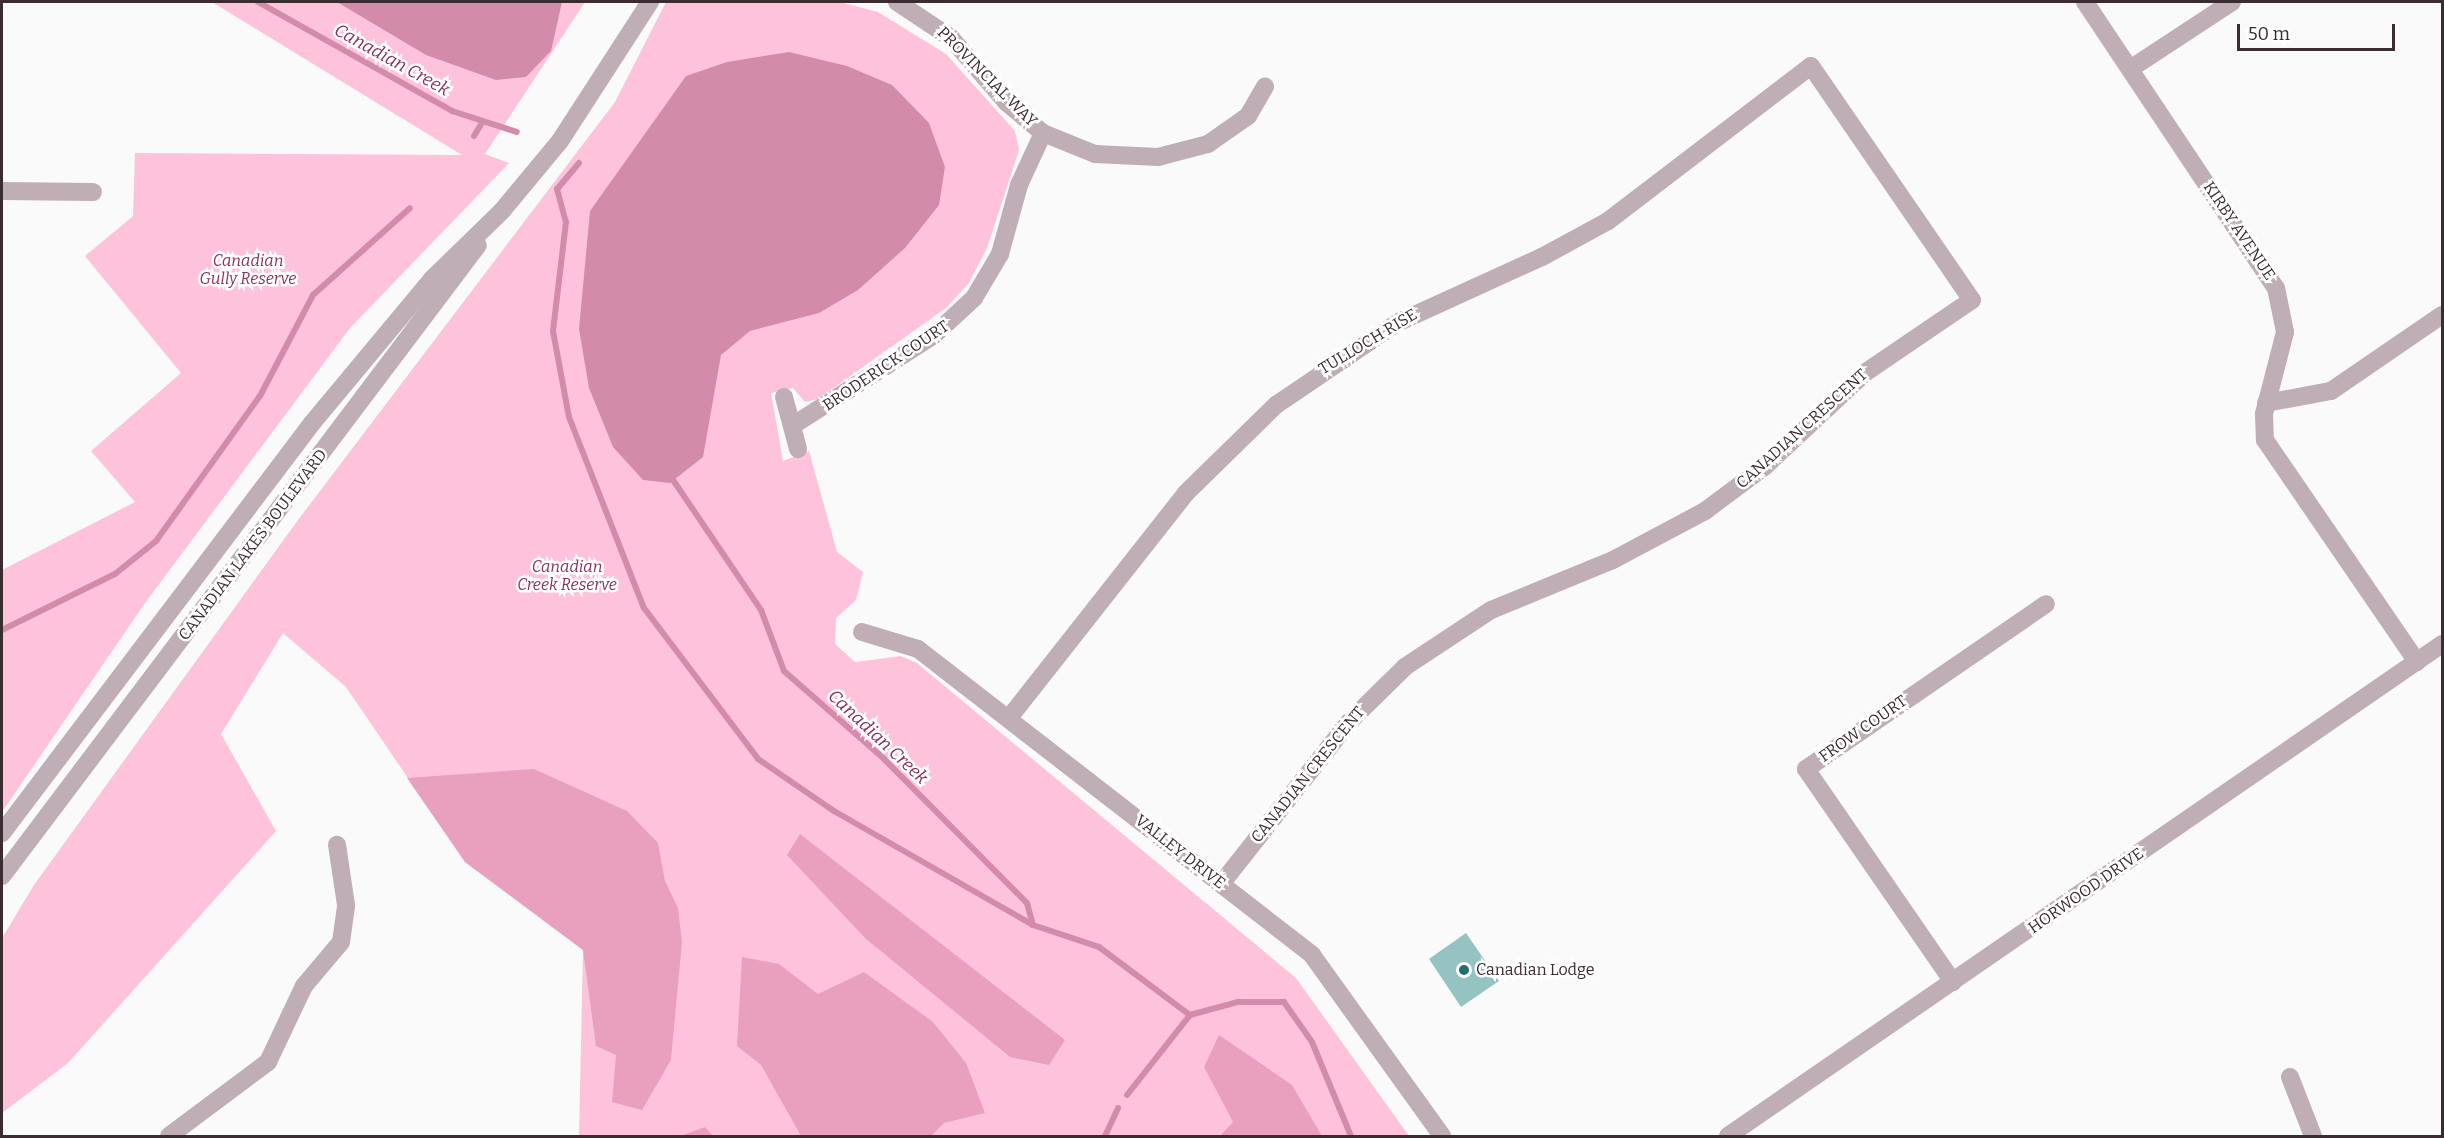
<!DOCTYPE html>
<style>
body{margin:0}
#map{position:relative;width:2444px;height:1138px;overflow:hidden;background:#fafafa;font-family:Bitter,serif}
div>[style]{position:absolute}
.green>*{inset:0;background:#fec3db}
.forest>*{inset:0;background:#e9a0bf}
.water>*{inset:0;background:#d38baa}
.stream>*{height:6px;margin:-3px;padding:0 3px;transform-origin:3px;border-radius:3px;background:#d38baa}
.building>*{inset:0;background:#94c3c1}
.minor>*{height:18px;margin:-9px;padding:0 9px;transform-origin:9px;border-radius:9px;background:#bfaeb5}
.dots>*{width:16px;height:16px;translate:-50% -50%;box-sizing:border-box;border:3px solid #fff;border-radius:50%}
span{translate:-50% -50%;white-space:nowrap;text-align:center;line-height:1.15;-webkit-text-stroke:5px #fff;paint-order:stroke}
.street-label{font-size:16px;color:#3b2c32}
.park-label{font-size:16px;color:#88325d;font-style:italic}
.poi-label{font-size:16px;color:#3b2c32}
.left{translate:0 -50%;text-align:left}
.water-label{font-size:18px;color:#88335d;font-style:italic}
.frame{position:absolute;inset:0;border:3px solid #3b2c32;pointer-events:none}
.scale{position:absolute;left:2237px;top:24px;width:158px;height:27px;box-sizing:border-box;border:3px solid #3b2c32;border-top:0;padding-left:8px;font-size:18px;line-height:21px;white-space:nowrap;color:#3b2c32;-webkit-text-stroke:4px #fff;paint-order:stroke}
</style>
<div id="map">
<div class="green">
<div style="clip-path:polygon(212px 2px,585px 2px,485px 154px,509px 163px,350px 328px,145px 603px,2px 812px,2px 570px,135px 502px,91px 451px,181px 373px,85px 256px,133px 216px,135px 153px,462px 155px)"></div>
<div style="clip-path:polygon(666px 2px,840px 2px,878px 12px,946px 54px,1015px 131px,1019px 150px,987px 248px,969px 283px,946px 308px,818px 399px,805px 402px,793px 388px,771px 393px,783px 461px,809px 451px,837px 552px,863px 572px,856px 600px,836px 618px,835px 644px,855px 662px,901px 656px,917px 663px,1296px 978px,1409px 1136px,579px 1136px,583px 950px,465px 862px,346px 687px,283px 633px,221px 734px,276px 831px,68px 1063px,2px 1113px,2px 938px,34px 885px,298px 520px,615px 102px)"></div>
</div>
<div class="forest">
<div style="clip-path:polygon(534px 769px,627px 811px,658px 843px,665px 881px,678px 908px,682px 942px,671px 1060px,642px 1110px,612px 1102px,616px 1055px,596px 1046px,583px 950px,465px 862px,407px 778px)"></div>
<div style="clip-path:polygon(800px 834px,1065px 1040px,1049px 1065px,1010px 1057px,865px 938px,787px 855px)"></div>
<div style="clip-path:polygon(742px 957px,779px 964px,818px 994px,864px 972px,933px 1022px,966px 1063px,985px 1113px,944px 1123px,931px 1136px,801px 1136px,761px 1065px,737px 1046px)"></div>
<div style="clip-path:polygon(1219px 1035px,1292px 1085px,1322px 1136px,1220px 1136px,1233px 1122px,1204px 1067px)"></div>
<div style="clip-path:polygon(705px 1127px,713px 1136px,680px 1136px)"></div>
</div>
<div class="water">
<div style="clip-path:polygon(337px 2px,562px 2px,551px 51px,526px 77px,496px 80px,426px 55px)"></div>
<div style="clip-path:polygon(789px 52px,847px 66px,892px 85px,929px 123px,945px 167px,939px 205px,905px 248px,858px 290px,819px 313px,750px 331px,721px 355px,703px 457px,670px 483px,643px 480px,613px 447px,589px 388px,579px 329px,590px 211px,686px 76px,727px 62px)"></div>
</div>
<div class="stream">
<div style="left:258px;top:2px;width:223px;rotate:29.3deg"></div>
<div style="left:452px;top:111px;width:68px;rotate:17.9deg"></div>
<div style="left:474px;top:136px;width:17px;rotate:-59deg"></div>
<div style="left:579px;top:163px;width:34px;rotate:130deg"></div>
<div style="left:557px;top:189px;width:34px;rotate:75deg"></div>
<div style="left:566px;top:222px;width:110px;rotate:96.8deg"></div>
<div style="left:553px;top:331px;width:87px;rotate:79.5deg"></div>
<div style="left:569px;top:417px;width:205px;rotate:68.6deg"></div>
<div style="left:644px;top:608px;width:189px;rotate:52.9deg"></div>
<div style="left:758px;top:759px;width:92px;rotate:34.4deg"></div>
<div style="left:834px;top:811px;width:229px;rotate:29.8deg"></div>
<div style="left:671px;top:477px;width:161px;rotate:55.9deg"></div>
<div style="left:761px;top:610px;width:65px;rotate:69.3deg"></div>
<div style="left:784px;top:671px;width:133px;rotate:41.3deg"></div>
<div style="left:884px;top:759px;width:203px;rotate:45.2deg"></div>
<div style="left:1027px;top:903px;width:23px;rotate:75deg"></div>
<div style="left:1033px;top:925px;width:70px;rotate:18.4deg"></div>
<div style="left:1099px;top:947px;width:114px;rotate:36.8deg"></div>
<div style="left:1190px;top:1015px;width:50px;rotate:-15.2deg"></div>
<div style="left:1238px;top:1002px;width:46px"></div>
<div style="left:1284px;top:1002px;width:49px;rotate:55deg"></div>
<div style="left:1312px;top:1042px;width:102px;rotate:67.5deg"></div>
<div style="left:2px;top:630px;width:126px;rotate:-26.4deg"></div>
<div style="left:115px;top:574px;width:53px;rotate:-38.8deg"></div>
<div style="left:156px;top:541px;width:178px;rotate:-54.4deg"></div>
<div style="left:260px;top:396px;width:114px;rotate:-62.3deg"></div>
<div style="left:313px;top:295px;width:130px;rotate:-41.9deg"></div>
<div style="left:1127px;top:1095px;width:102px;rotate:-51.8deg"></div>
<div style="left:1105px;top:1136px;width:31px;rotate:-65deg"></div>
</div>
<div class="building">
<div style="clip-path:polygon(1466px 933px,1499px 981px,1461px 1007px,1429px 959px)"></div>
</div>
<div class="minor">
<div style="left:897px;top:2px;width:65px;rotate:33.7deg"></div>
<div style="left:951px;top:38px;width:84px;rotate:49.3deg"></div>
<div style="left:1006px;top:102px;width:48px;rotate:40deg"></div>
<div style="left:1043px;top:133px;width:56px;rotate:22deg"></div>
<div style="left:1095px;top:154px;width:63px;rotate:2.7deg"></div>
<div style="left:1158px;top:157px;width:52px;rotate:-14.6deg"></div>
<div style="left:1208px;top:144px;width:49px;rotate:-35deg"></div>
<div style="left:1248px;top:116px;width:34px;rotate:-60deg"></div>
<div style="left:2085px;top:2px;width:344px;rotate:56.3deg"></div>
<div style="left:2276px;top:288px;width:45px;rotate:78.4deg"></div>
<div style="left:2285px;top:332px;width:85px;rotate:104.4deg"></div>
<div style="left:2264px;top:414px;width:26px;rotate:88deg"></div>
<div style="left:2265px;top:440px;width:269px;rotate:55.6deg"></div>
<div style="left:2130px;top:69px;width:122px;rotate:-33.3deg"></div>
<div style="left:2px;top:191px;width:91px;rotate:0.6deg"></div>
<div style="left:784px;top:397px;width:54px;rotate:74.9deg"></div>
<div style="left:2266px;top:403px;width:66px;rotate:-10.5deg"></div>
<div style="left:2331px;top:391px;width:135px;rotate:-34.4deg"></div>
<div style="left:792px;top:426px;width:167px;rotate:-32.6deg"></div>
<div style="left:933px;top:336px;width:56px;rotate:-42.8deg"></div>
<div style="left:974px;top:298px;width:51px;rotate:-59.4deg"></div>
<div style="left:1000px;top:254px;width:72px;rotate:-74.6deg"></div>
<div style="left:1019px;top:185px;width:57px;rotate:-65.2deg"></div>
<div style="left:862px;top:632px;width:59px;rotate:16.9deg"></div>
<div style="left:918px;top:649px;width:499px;rotate:37.8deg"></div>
<div style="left:1312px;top:955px;width:223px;rotate:54.3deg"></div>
<div style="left:1009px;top:718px;width:286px;rotate:-51.8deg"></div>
<div style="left:1186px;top:493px;width:126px;rotate:-44.4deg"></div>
<div style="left:1276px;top:405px;width:146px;rotate:-34.1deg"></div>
<div style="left:1397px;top:323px;width:159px;rotate:-24.5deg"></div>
<div style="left:1542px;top:257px;width:75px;rotate:-28.6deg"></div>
<div style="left:1608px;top:221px;width:255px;rotate:-37.4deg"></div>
<div style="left:1811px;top:66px;width:284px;rotate:55.5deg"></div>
<div style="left:1972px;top:300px;width:128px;rotate:145.8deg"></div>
<div style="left:1866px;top:372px;width:139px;rotate:137deg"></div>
<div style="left:1764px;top:467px;width:74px;rotate:143.3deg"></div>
<div style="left:1705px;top:511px;width:104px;rotate:152deg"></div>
<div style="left:1613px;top:560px;width:132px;rotate:157.7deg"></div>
<div style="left:1491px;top:610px;width:103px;rotate:146.5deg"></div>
<div style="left:1405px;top:667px;width:78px;rotate:135.5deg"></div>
<div style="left:1349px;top:722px;width:206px;rotate:128.3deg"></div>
<div style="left:2px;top:833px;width:515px;rotate:-52.89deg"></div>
<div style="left:313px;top:422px;width:186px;rotate:-50.2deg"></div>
<div style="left:432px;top:279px;width:96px;rotate:-44.2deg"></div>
<div style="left:501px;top:212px;width:92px;rotate:-50.3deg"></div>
<div style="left:560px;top:141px;width:166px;rotate:-57.1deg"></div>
<div style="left:2px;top:876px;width:790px;rotate:-52.97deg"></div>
<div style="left:1953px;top:982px;width:259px;rotate:-124.6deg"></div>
<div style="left:1806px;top:769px;width:291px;rotate:-34.5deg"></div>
<div style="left:2290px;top:1077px;width:63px;rotate:68.7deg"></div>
<div style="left:169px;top:1136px;width:124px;rotate:-36.8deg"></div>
<div style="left:268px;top:1062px;width:84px;rotate:-64.7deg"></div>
<div style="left:304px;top:986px;width:57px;rotate:-49.9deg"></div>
<div style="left:341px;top:942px;width:37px;rotate:-82deg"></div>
<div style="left:346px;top:905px;width:61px;rotate:-98.5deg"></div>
<div style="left:1728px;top:1136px;width:867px;rotate:-34.57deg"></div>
</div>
<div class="dots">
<div style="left:1464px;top:970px;background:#246f6d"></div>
</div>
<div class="street-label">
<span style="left:987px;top:77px;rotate:45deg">PROVINCIAL WAY</span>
<span style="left:2239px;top:231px;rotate:56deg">KIRBY AVENUE</span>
<span style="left:1368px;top:342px;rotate:-31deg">TULLOCH RISE</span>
<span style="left:886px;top:366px;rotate:-34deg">BRODERICK COURT</span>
<span style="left:1802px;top:429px;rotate:-42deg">CANADIAN CRESCENT</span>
<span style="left:253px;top:545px;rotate:-53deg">CANADIAN LAKES BOULEVARD</span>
<span style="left:1863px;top:729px;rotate:-35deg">FROW COURT</span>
<span style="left:1308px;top:775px;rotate:-51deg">CANADIAN CRESCENT</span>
<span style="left:1180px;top:852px;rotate:38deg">VALLEY DRIVE</span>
<span style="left:2086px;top:891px;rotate:-35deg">HORWOOD DRIVE</span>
</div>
<div class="park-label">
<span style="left:248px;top:270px">Canadian<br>Gully Reserve</span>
<span style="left:567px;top:576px">Canadian<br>Creek Reserve</span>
</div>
<div class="poi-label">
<span class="left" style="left:1476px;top:970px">Canadian Lodge</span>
</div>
<div class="water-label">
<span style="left:392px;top:60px;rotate:29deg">Canadian Creek</span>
<span style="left:878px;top:737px;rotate:43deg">Canadian Creek</span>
</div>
<div class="frame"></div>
<div class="scale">50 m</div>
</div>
